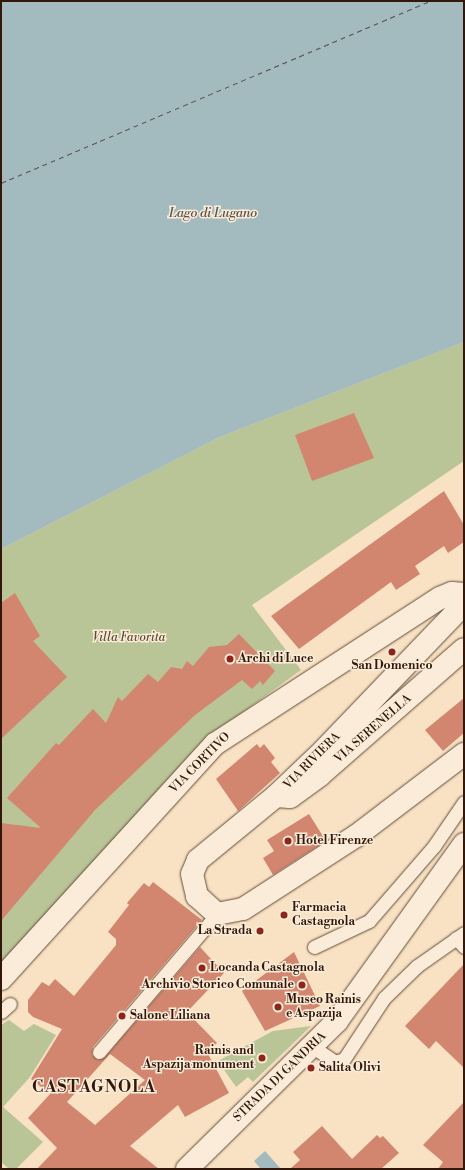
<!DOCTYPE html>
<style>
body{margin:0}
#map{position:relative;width:465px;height:1170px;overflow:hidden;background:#f8e2c3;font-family:"Libre Bodoni",serif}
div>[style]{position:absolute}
.green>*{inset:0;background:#b9c497}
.water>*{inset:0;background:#a3babf}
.ferry>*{height:1px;margin-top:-0.5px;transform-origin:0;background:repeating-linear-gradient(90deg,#5a504a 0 5px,transparent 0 9px)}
.building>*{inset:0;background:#d3866f}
.roads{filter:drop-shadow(0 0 1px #644a39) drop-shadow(0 0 1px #644a39)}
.service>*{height:13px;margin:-6.5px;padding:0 6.5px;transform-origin:6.5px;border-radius:6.5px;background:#faecd8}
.minor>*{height:22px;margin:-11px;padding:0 11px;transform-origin:11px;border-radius:11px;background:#faecd8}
.secondary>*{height:22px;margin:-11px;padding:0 11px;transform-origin:11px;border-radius:11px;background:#faecd8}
.dots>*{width:11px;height:11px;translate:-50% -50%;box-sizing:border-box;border:2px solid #faecd8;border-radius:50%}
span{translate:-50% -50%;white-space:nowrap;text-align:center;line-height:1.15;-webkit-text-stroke:3px #faecd8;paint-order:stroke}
.park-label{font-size:12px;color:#5a4b35;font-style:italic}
.poi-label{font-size:12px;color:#32170b;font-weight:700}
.left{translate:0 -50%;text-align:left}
.right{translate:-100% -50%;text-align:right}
.street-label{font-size:12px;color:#32170b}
.water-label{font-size:13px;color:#5a504a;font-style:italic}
.district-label{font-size:16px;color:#32170b;font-weight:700;letter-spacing:1px}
.frame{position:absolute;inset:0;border:2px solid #32170b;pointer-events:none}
</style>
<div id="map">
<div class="green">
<div style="clip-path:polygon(464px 342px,464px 461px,252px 605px,301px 670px,209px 737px,1px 966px,1px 549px,220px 437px)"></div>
<div style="clip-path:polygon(9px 1020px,24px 1031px,34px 1024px,56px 1035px,30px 1077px,3px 1107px,43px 1142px,16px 1169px,9px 1169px,1px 1162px,1px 1025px)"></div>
<div style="clip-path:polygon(311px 1026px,253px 1082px,248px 1077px,236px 1087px,218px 1061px,273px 1031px)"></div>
</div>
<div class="water">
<div style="clip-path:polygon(1px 1px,464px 1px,464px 342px,220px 437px,1px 549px)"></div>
<div style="clip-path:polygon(265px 1151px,281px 1169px,261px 1169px,254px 1161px)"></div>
</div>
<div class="ferry">
<div style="left:1px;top:183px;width:466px;rotate:-23deg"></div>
</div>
<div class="building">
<div style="clip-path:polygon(354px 413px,374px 458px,312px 481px,295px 435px)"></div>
<div style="clip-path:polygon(444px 491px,464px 525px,464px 542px,448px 553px,444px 546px,415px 566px,420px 574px,396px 590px,391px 582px,299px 649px,271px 616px)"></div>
<div style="clip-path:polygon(15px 593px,40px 636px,33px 641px,67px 677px,1px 739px,1px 603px)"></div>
<div style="clip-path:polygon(239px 634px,275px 671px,263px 685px,260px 681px,252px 689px,242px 680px,195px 715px,95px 810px,1px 921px,1px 823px,41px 828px,7px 798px,56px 743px,59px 745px,93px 709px,106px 723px,118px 697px,122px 701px,148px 674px,158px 682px,171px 667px,182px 669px,187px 661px,193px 666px,209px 647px,227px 645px)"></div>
<div style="clip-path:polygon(464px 698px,464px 733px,443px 751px,425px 730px)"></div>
<div style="clip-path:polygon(257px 744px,260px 748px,264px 744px,275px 758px,271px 762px,280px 773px,238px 811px,216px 779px)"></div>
<div style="clip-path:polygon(309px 814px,326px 841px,273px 875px,263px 858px,274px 851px,267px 840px)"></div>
<div style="clip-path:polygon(evenodd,153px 882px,202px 920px,93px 1047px,92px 1055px,98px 1060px,105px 1057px,200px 947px,224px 973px,187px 1012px,217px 1043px,207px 1052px,229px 1093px,185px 1117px,178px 1105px,130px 1146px,159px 1169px,37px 1169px,57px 1148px,28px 1118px,50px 1094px,31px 1079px,62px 1029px,33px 1017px,28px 1012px,28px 1000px,42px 982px,49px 986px,55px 979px,74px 996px,116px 945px,116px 939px,108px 932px,129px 905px,127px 903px,144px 883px,149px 887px,153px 882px,110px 1054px,145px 1080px,95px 1125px,67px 1102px,110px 1054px)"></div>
<div style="clip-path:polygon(294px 952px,320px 1006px,265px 1031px,242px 991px)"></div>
<div style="clip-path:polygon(464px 964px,464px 1068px,436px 1041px,429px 1049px,405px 1026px)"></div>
<div style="clip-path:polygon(464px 1102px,464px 1169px,438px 1169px,443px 1162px,423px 1145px)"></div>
<div style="clip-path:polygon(322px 1126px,352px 1159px,377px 1135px,380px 1138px,383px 1136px,399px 1153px,381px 1169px,290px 1169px,300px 1160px,293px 1152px)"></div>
</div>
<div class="roads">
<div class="service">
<div style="left:456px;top:938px;width:12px;rotate:48deg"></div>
<div style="left:314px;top:947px;width:61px;rotate:-25.3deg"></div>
<div style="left:369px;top:921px;width:99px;rotate:-49.1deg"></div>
<div style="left:434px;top:846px;width:53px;rotate:-55.7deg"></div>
<div style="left:1px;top:1012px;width:12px;rotate:-42deg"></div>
<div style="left:313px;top:1047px;width:27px;rotate:34deg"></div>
<div style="left:335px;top:1062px;width:9px;rotate:-18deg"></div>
<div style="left:344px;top:1059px;width:73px;rotate:-56.7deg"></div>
<div style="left:384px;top:998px;width:46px;rotate:-44.1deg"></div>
<div style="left:417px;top:966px;width:57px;rotate:-35.1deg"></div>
<div style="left:99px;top:1052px;width:182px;rotate:-49.5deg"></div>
</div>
<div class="minor">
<div style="left:276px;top:796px;width:14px;rotate:4deg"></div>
<div style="left:290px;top:797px;width:37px;rotate:-36deg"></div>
<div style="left:320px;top:775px;width:191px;rotate:-41.2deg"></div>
<div style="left:1px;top:979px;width:318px;rotate:-47.7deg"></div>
<div style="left:215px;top:744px;width:268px;rotate:-33deg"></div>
<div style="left:440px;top:598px;width:13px;rotate:-23deg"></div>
<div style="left:452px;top:593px;width:12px;rotate:5deg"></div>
</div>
<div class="secondary">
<div style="left:464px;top:604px;width:211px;rotate:133.8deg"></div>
<div style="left:318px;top:756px;width:58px;rotate:136.4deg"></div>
<div style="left:276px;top:796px;width:101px;rotate:140.6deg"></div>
<div style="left:198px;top:860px;width:15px;rotate:113deg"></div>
<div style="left:192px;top:874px;width:23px;rotate:77deg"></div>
<div style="left:197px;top:896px;width:27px;rotate:42deg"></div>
<div style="left:217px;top:914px;width:26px;rotate:-11deg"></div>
<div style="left:243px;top:909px;width:135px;rotate:-32.9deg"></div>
<div style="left:356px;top:836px;width:136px;rotate:-37.2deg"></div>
<div style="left:187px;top:1169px;width:211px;rotate:-44.6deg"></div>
<div style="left:337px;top:1021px;width:218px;rotate:-54.3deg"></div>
</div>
</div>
<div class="dots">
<div style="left:392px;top:652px;background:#8f2418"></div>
<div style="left:230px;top:659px;background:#8f2418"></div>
<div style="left:288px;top:841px;background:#8f2418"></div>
<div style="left:284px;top:915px;background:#8f2418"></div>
<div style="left:260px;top:931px;background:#8f2418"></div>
<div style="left:202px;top:968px;background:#8f2418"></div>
<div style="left:302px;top:985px;background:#8f2418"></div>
<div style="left:278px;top:1007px;background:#8f2418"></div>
<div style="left:122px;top:1016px;background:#8f2418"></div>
<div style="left:262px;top:1058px;background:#8f2418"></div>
<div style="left:311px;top:1068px;background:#8f2418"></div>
</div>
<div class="park-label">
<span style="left:129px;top:638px">Villa Favorita</span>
</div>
<div class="poi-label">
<span class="left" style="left:238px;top:659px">Archi di Luce</span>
<span style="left:392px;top:666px">San Domenico</span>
<span class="left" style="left:296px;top:841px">Hotel Firenze</span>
<span class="left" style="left:292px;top:915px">Farmacia<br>Castagnola</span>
<span class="right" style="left:252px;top:931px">La Strada</span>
<span class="left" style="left:210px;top:968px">Locanda Castagnola</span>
<span class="right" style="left:294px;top:985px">Archivio Storico Comunale</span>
<span class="left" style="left:286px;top:1007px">Museo Rainis<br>e Aspazija</span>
<span class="left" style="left:130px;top:1016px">Salone Liliana</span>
<span class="right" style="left:254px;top:1058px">Rainis and<br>Aspazija monument</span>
<span class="left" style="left:319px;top:1068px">Salita Olivi</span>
</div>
<div class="street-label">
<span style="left:373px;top:729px;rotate:-41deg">VIA SERENELLA</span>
<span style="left:312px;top:761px;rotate:-45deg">VIA RIVIERA</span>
<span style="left:200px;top:763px;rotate:-45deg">VIA CORTIVO</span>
<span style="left:280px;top:1077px;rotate:-44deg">STRADA DI GANDRIA</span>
</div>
<div class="water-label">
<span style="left:213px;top:213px">Lago di Lugano</span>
</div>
<div class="district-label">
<span style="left:94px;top:1087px">CASTAGNOLA</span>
</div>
<div class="frame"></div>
</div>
